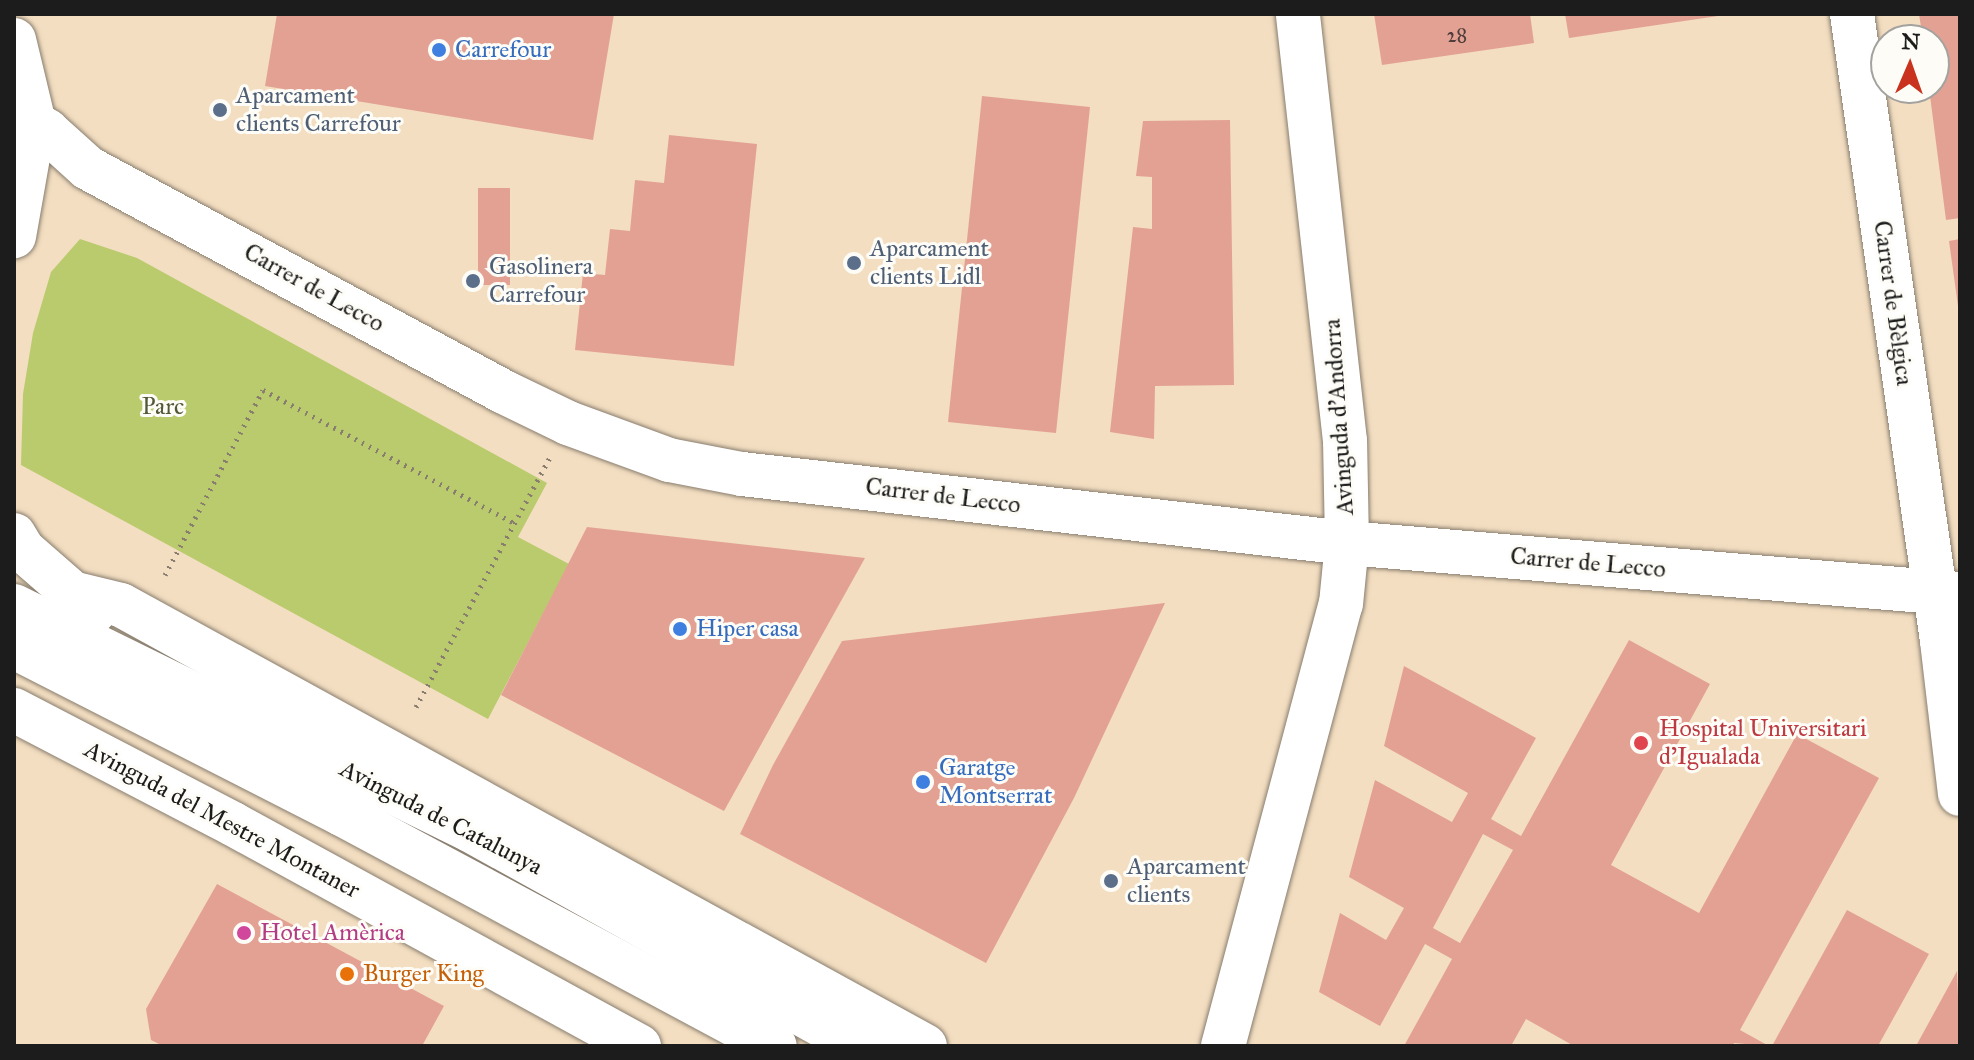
<!DOCTYPE html>
<meta charset="utf-8">
<style>
body{margin:0}
#map{position:relative;width:1974px;height:1060px;overflow:hidden;background:#f3dec1;font-family:"IM FELL Great Primer",serif}
div>[style]{position:absolute}
.green>*{inset:0;background:#bacb6d}
.building>*{inset:0;background:#e3a194}
.path>*{height:5px;margin-top:-2.5px;transform-origin:0;background:repeating-linear-gradient(90deg,#887d6e 0 2px,transparent 0 8px)}
.roads{filter:drop-shadow(0 0 2px #887d6e) drop-shadow(0 0 2px #887d6e)}
.minor>*{height:44px;margin:-22px;padding:0 22px;transform-origin:22px;border-radius:22px;background:#fff}
.dots>*{width:22px;height:22px;translate:-50% -50%;box-sizing:border-box;border:4px solid #fdfcf7;border-radius:50%}
span{translate:-50% -50%;white-space:nowrap;text-align:center;line-height:1.15;-webkit-text-stroke:6px #fdfcf7;paint-order:stroke}
.number-label{font-size:20px;color:#4e3d3a}
.number-label span{-webkit-text-stroke-width:0}
.shop-label{font-size:24px;color:#366cbe}
.left{translate:0 -50%;text-align:left}
.service-label{font-size:24px;color:#4e5e75}
.street-label{font-size:24px;color:#1c1c1c}
.park-label{font-size:24px;color:#535938}
.health-label{font-size:24px;color:#be3a42}
.hotel-label{font-size:24px;color:#b23c85}
.food-label{font-size:24px;color:#c56008}
.frame{position:absolute;inset:0;border:16px solid #1c1c1c;pointer-events:none}
.north{position:absolute;left:1870px;top:24px;width:80px;height:80px;box-sizing:border-box;background:#fdfcf7;border:2px solid #a3a29f;border-radius:50%;rotate:2deg;font-size:22px;font-weight:700;line-height:32px;text-align:center;color:#1c1c1c}
.north::after{content:'';display:block;margin:auto;width:28px;height:36px;background:#c8321e;clip-path:polygon(50% 0,100% 100%,50% 72%,0 100%)}
</style>
<div id="map">
<div class="green">
<div style="clip-path:polygon(80px 239px,137px 258px,547px 483px,518px 537px,569px 564px,488px 719px,21px 465px,23px 394px,33px 333px,51px 272px)"></div>
</div>
<div class="building">
<div style="clip-path:polygon(277px 14px,614px 14px,593px 140px,265px 86px)"></div>
<div style="clip-path:polygon(1374px 14px,1530px 14px,1534px 43px,1382px 65px)"></div>
<div style="clip-path:polygon(1565px 14px,1718px 14px,1718px 16px,1569px 38px)"></div>
<div style="clip-path:polygon(1919px 14px,1960px 14px,1960px 218px,1946px 220px,1929px 88px,1934px 88px,1934px 40px,1923px 40px)"></div>
<div style="clip-path:polygon(982px 96px,1090px 107px,1056px 433px,948px 422px)"></div>
<div style="clip-path:polygon(1230px 120px,1234px 385px,1155px 386px,1154px 439px,1110px 432px,1133px 227px,1152px 229px,1152px 177px,1136px 176px,1143px 121px)"></div>
<div style="clip-path:polygon(669px 135px,757px 144px,734px 366px,575px 350px,583px 273px,605px 275px,610px 229px,630px 231px,635px 180px,664px 183px)"></div>
<div style="clip-path:polygon(478px 188px,510px 188px,510px 285px,478px 285px)"></div>
<div style="clip-path:polygon(1960px 239px,1960px 306px,1958px 306px,1949px 241px)"></div>
<div style="clip-path:polygon(587px 527px,865px 558px,724px 811px,501px 695px)"></div>
<div style="clip-path:polygon(1165px 603px,1074px 798px,986px 963px,740px 834px,773px 765px,842px 641px)"></div>
<div style="clip-path:polygon(evenodd,1629px 640px,1710px 684px,1611px 865px,1699px 913px,1797px 734px,1879px 778px,1740px 1030px,1769px 1046px,1734px 1043px,1733px 1046px,1574px 1046px,1526px 1019px,1511px 1046px,1404px 1046px,1452px 959px,1425px 944px,1380px 1026px,1319px 992px,1340px 913px,1386px 940px,1404px 908px,1349px 877px,1375px 780px,1452px 822px,1468px 793px,1384px 746px,1404px 666px,1536px 738px,1491px 819px,1521px 836px,1629px 640px,1483px 834px,1513px 850px,1460px 943px,1433px 928px,1483px 834px)"></div>
<div style="clip-path:polygon(217px 884px,444px 1006px,422px 1046px,163px 1046px,151px 1040px,146px 1009px)"></div>
<div style="clip-path:polygon(1847px 910px,1929px 954px,1878px 1046px,1772px 1046px)"></div>
<div style="clip-path:polygon(1957px 971px,1960px 1046px,1916px 1046px)"></div>
</div>
<div class="path">
<div style="left:165px;top:575px;width:209px;rotate:-62.1deg"></div>
<div style="left:263px;top:390px;width:284px;rotate:27.9deg"></div>
<div style="left:416px;top:707px;width:286px;rotate:-61.8deg"></div>
</div>
<div class="roads">
<div class="minor">
<div style="left:1852px;top:14px;width:633px;rotate:81.83deg"></div>
<div style="left:1942px;top:641px;width:154px;rotate:83.3deg"></div>
<div style="left:14px;top:40px;width:85px;rotate:76.5deg"></div>
<div style="left:34px;top:123px;width:115px;rotate:100deg"></div>
<div style="left:14px;top:111px;width:39px;rotate:31deg"></div>
<div style="left:47px;top:131px;width:55px;rotate:42.1deg"></div>
<div style="left:88px;top:168px;width:472px;rotate:28.3deg"></div>
<div style="left:504px;top:392px;width:71px;rotate:25.8deg"></div>
<div style="left:568px;top:423px;width:108px;rotate:20.1deg"></div>
<div style="left:669px;top:460px;width:74px;rotate:10.9deg"></div>
<div style="left:742px;top:474px;width:609px;rotate:6.51deg"></div>
<div style="left:1347px;top:543px;width:615px;rotate:4.76deg"></div>
<div style="left:14px;top:535px;width:17px;rotate:59deg"></div>
<div style="left:23px;top:550px;width:94px;rotate:41.1deg"></div>
<div style="left:72px;top:593px;width:50px;rotate:13.8deg"></div>
<div style="left:121px;top:605px;width:917px;rotate:28.75deg"></div>
<div style="left:14px;top:606px;width:508px;rotate:26.16deg"></div>
<div style="left:470px;top:830px;width:445px;rotate:29deg"></div>
<div style="left:14px;top:647px;width:368px;rotate:27deg"></div>
<div style="left:342px;top:814px;width:491px;rotate:28.2deg"></div>
<div style="left:14px;top:710px;width:247px;rotate:27.5deg"></div>
<div style="left:233px;top:824px;width:463px;rotate:28.7deg"></div>
<div style="left:1223px;top:1046px;width:457px;rotate:-75.1deg"></div>
<div style="left:1341px;top:604px;width:61px;rotate:-84.4deg"></div>
<div style="left:1347px;top:543px;width:102px;rotate:-91.1deg"></div>
<div style="left:1345px;top:441px;width:430px;rotate:-96.3deg"></div>
</div>
</div>
<div class="dots">
<div style="left:439px;top:50px;background:#3f7fe0"></div>
<div style="left:220px;top:110px;background:#5c6f8a"></div>
<div style="left:854px;top:263px;background:#5c6f8a"></div>
<div style="left:473px;top:281px;background:#5c6f8a"></div>
<div style="left:680px;top:629px;background:#3f7fe0"></div>
<div style="left:1641px;top:743px;background:#e0444e"></div>
<div style="left:923px;top:782px;background:#3f7fe0"></div>
<div style="left:1111px;top:881px;background:#5c6f8a"></div>
<div style="left:244px;top:933px;background:#d1479c"></div>
<div style="left:347px;top:974px;background:#e8710a"></div>
</div>
<div class="number-label">
<span style="left:1457px;top:35px">28</span>
</div>
<div class="shop-label">
<span class="left" style="left:455px;top:50px">Carrefour</span>
<span class="left" style="left:696px;top:629px">Hiper casa</span>
<span class="left" style="left:939px;top:782px">Garatge<br>Montserrat</span>
</div>
<div class="service-label">
<span class="left" style="left:236px;top:110px">Aparcament<br>clients Carrefour</span>
<span class="left" style="left:870px;top:263px">Aparcament<br>clients Lidl</span>
<span class="left" style="left:489px;top:281px">Gasolinera<br>Carrefour</span>
<span class="left" style="left:1127px;top:881px">Aparcament<br>clients</span>
</div>
<div class="street-label">
<span style="left:314px;top:288px;rotate:29deg">Carrer de Lecco</span>
<span style="left:1893px;top:303px;rotate:82deg">Carrer de Bèlgica</span>
<span style="left:1339px;top:417px;rotate:-94deg">Avinguda d'Andorra</span>
<span style="left:943px;top:496px;rotate:7deg">Carrer de Lecco</span>
<span style="left:1588px;top:563px;rotate:5deg">Carrer de Lecco</span>
<span style="left:441px;top:818px;rotate:27deg">Avinguda de Catalunya</span>
<span style="left:222px;top:820px;rotate:28deg">Avinguda del Mestre Montaner</span>
</div>
<div class="park-label">
<span style="left:163px;top:407px">Parc</span>
</div>
<div class="health-label">
<span class="left" style="left:1659px;top:743px">Hospital Universitari<br>d'Igualada</span>
</div>
<div class="hotel-label">
<span class="left" style="left:260px;top:933px">Hotel Amèrica</span>
</div>
<div class="food-label">
<span class="left" style="left:363px;top:974px">Burger King</span>
</div>
<div class="frame"></div>
<div class="north">N</div>
</div>
